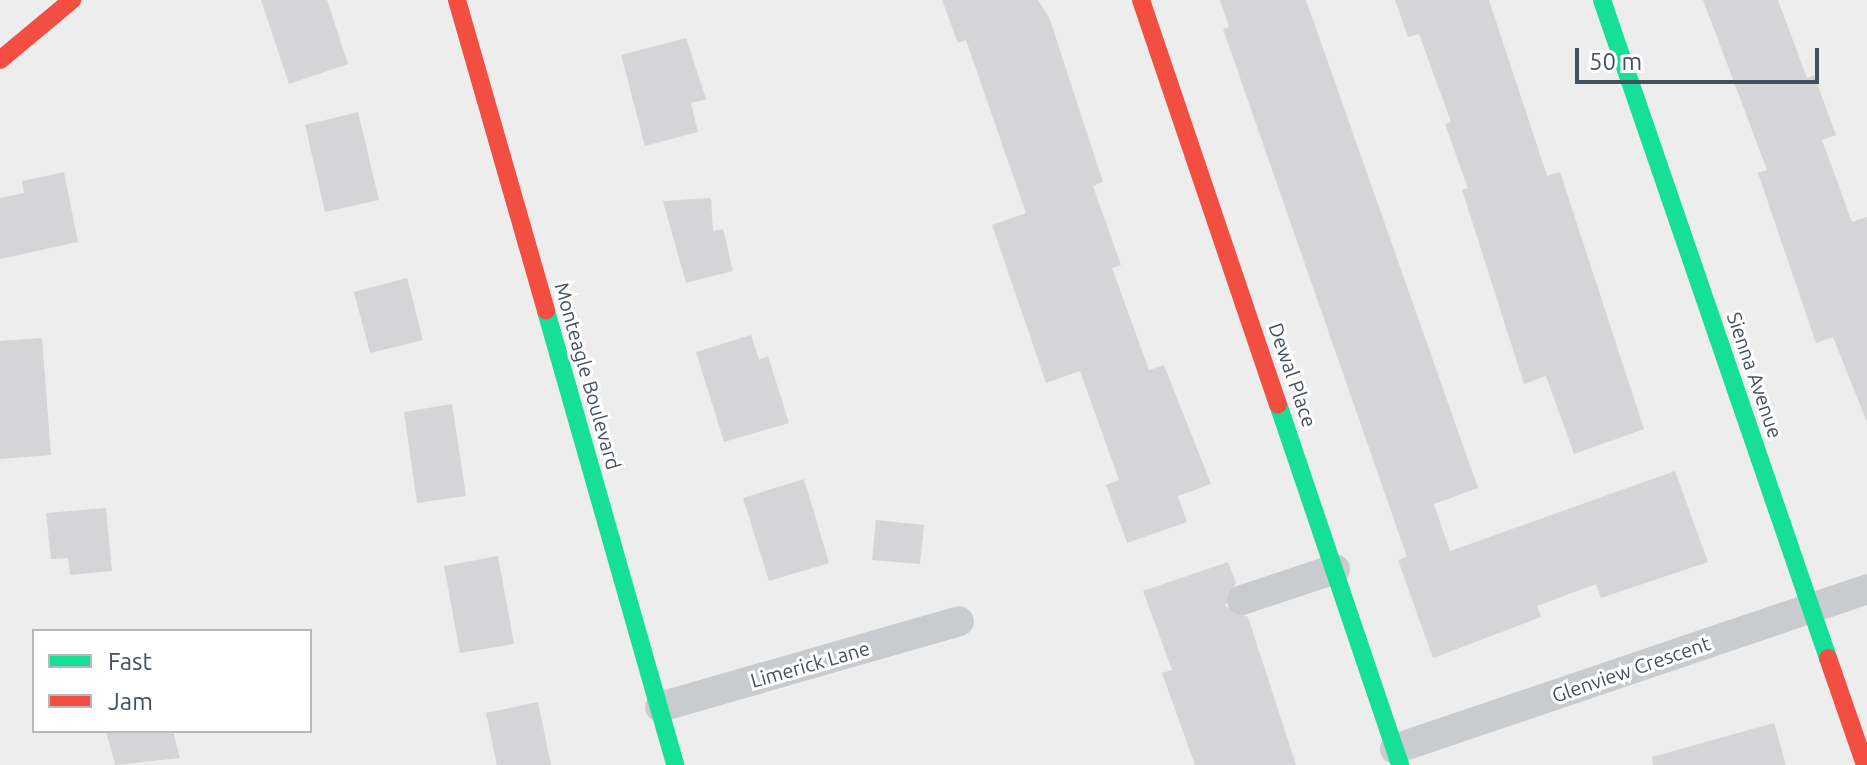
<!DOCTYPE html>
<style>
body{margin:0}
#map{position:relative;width:1867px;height:765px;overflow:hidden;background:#eeeded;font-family:Ubuntu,sans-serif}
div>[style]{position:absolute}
.building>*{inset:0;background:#d5d5d7}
.street>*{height:30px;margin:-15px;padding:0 15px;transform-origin:15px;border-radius:15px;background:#c9cccf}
.fast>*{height:18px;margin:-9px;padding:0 9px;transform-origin:9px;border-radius:9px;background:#16e098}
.jam>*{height:18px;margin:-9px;padding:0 9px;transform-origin:9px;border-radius:9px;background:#f24e42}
span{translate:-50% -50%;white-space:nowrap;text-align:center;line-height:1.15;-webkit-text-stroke:6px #fff;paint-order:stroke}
.street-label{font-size:20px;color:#44505b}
.legend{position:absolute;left:32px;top:629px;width:280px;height:104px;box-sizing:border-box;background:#fff;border:2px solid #b4b9bd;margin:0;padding:10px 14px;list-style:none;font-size:24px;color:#44505b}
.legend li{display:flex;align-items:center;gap:16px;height:40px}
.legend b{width:40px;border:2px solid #b4b9bd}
.scale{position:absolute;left:1575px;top:48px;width:244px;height:36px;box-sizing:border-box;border:4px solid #44505b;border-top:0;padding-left:10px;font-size:24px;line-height:28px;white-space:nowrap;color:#44505b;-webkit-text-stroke:6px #fff;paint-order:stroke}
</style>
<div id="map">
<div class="building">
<div style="clip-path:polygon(261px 0,327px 0,348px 64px,289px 84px)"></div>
<div style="clip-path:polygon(942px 0,1038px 0,1049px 17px,1103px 182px,1093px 186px,1121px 265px,1112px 268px,1149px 370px,1164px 365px,1211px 484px,1178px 496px,1187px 522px,1127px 543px,1106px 485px,1119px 480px,1080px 371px,1046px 383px,992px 225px,1026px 213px,966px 40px,958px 43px)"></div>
<div style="clip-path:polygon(1220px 0,1306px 0,1478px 488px,1434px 504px,1450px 551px,1675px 471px,1708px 562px,1601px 598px,1596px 584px,1537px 606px,1541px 617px,1433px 658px,1398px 560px,1407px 557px,1223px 29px,1229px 27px)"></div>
<div style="clip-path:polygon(1395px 0,1489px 0,1547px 176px,1560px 172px,1644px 429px,1574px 454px,1546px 376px,1524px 384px,1462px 190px,1468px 188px,1445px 124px,1451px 122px,1419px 34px,1408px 37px)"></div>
<div style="clip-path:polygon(1703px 0,1778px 0,1807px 78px,1814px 75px,1836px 135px,1822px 140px,1852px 222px,1867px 217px,1867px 422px,1833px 337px,1816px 343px,1758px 173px,1767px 170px)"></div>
<div style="clip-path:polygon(686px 38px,706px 99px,691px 103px,698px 132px,645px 146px,621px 55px)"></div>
<div style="clip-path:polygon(358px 112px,379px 200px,325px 212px,305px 125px)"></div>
<div style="clip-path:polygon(64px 172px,78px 242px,0 259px,0 198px,24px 193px,22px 181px)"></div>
<div style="clip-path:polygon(711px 198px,713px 231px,723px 229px,733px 271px,686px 283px,663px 201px)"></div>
<div style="clip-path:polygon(407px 278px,423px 340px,370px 353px,354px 292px)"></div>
<div style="clip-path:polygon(751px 335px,759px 360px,768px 356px,789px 423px,724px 442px,696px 352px)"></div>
<div style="clip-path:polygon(42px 338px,51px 455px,0 459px,0 341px)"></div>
<div style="clip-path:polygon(452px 404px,466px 496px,417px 503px,404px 412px)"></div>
<div style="clip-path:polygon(804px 479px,829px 563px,769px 581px,743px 498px)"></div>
<div style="clip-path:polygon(106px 508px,112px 571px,70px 575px,68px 558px,51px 559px,46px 513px)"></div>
<div style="clip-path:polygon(876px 520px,924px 525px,920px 564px,872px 560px)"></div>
<div style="clip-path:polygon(498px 556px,514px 644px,460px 653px,444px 566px)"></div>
<div style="clip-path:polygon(1228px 562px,1236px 583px,1225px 606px,1248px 617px,1296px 765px,1195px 765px,1162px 673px,1172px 670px,1143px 591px)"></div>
<div style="clip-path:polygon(538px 702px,551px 765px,497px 765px,486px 713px)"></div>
<div style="clip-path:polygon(1774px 723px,1786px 765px,1653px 765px,1652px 757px)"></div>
<div style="clip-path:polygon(106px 731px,173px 731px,180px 758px,115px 765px)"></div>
</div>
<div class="street">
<div style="left:1242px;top:600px;width:98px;rotate:-18.4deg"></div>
<div style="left:660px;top:707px;width:311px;rotate:-16deg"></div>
<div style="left:1395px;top:749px;width:498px;rotate:-18.7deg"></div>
</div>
<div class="fast">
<div style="left:1602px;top:0;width:696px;rotate:71.04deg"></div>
<div style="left:546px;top:311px;width:472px;rotate:74.1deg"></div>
<div style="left:1278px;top:404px;width:381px;rotate:71.3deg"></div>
</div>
<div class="jam">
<div style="left:457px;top:0;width:323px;rotate:74deg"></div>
<div style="left:1141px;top:0;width:427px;rotate:71.3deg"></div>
<div style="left:0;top:60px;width:94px;rotate:-39.8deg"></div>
<div style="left:1828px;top:658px;width:113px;rotate:70.9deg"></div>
</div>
<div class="street-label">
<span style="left:1293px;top:375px;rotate:71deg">Dewal Place</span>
<span style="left:1755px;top:375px;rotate:71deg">Sienna Avenue</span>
<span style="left:588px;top:376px;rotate:74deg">Monteagle Boulevard</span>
<span style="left:810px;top:664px;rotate:-16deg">Limerick Lane</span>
<span style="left:1631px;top:669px;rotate:-19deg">Glenview Crescent</span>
</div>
<ul class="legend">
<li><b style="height:10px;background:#16e098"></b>Fast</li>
<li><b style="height:10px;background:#f24e42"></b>Jam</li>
</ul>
<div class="scale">50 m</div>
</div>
